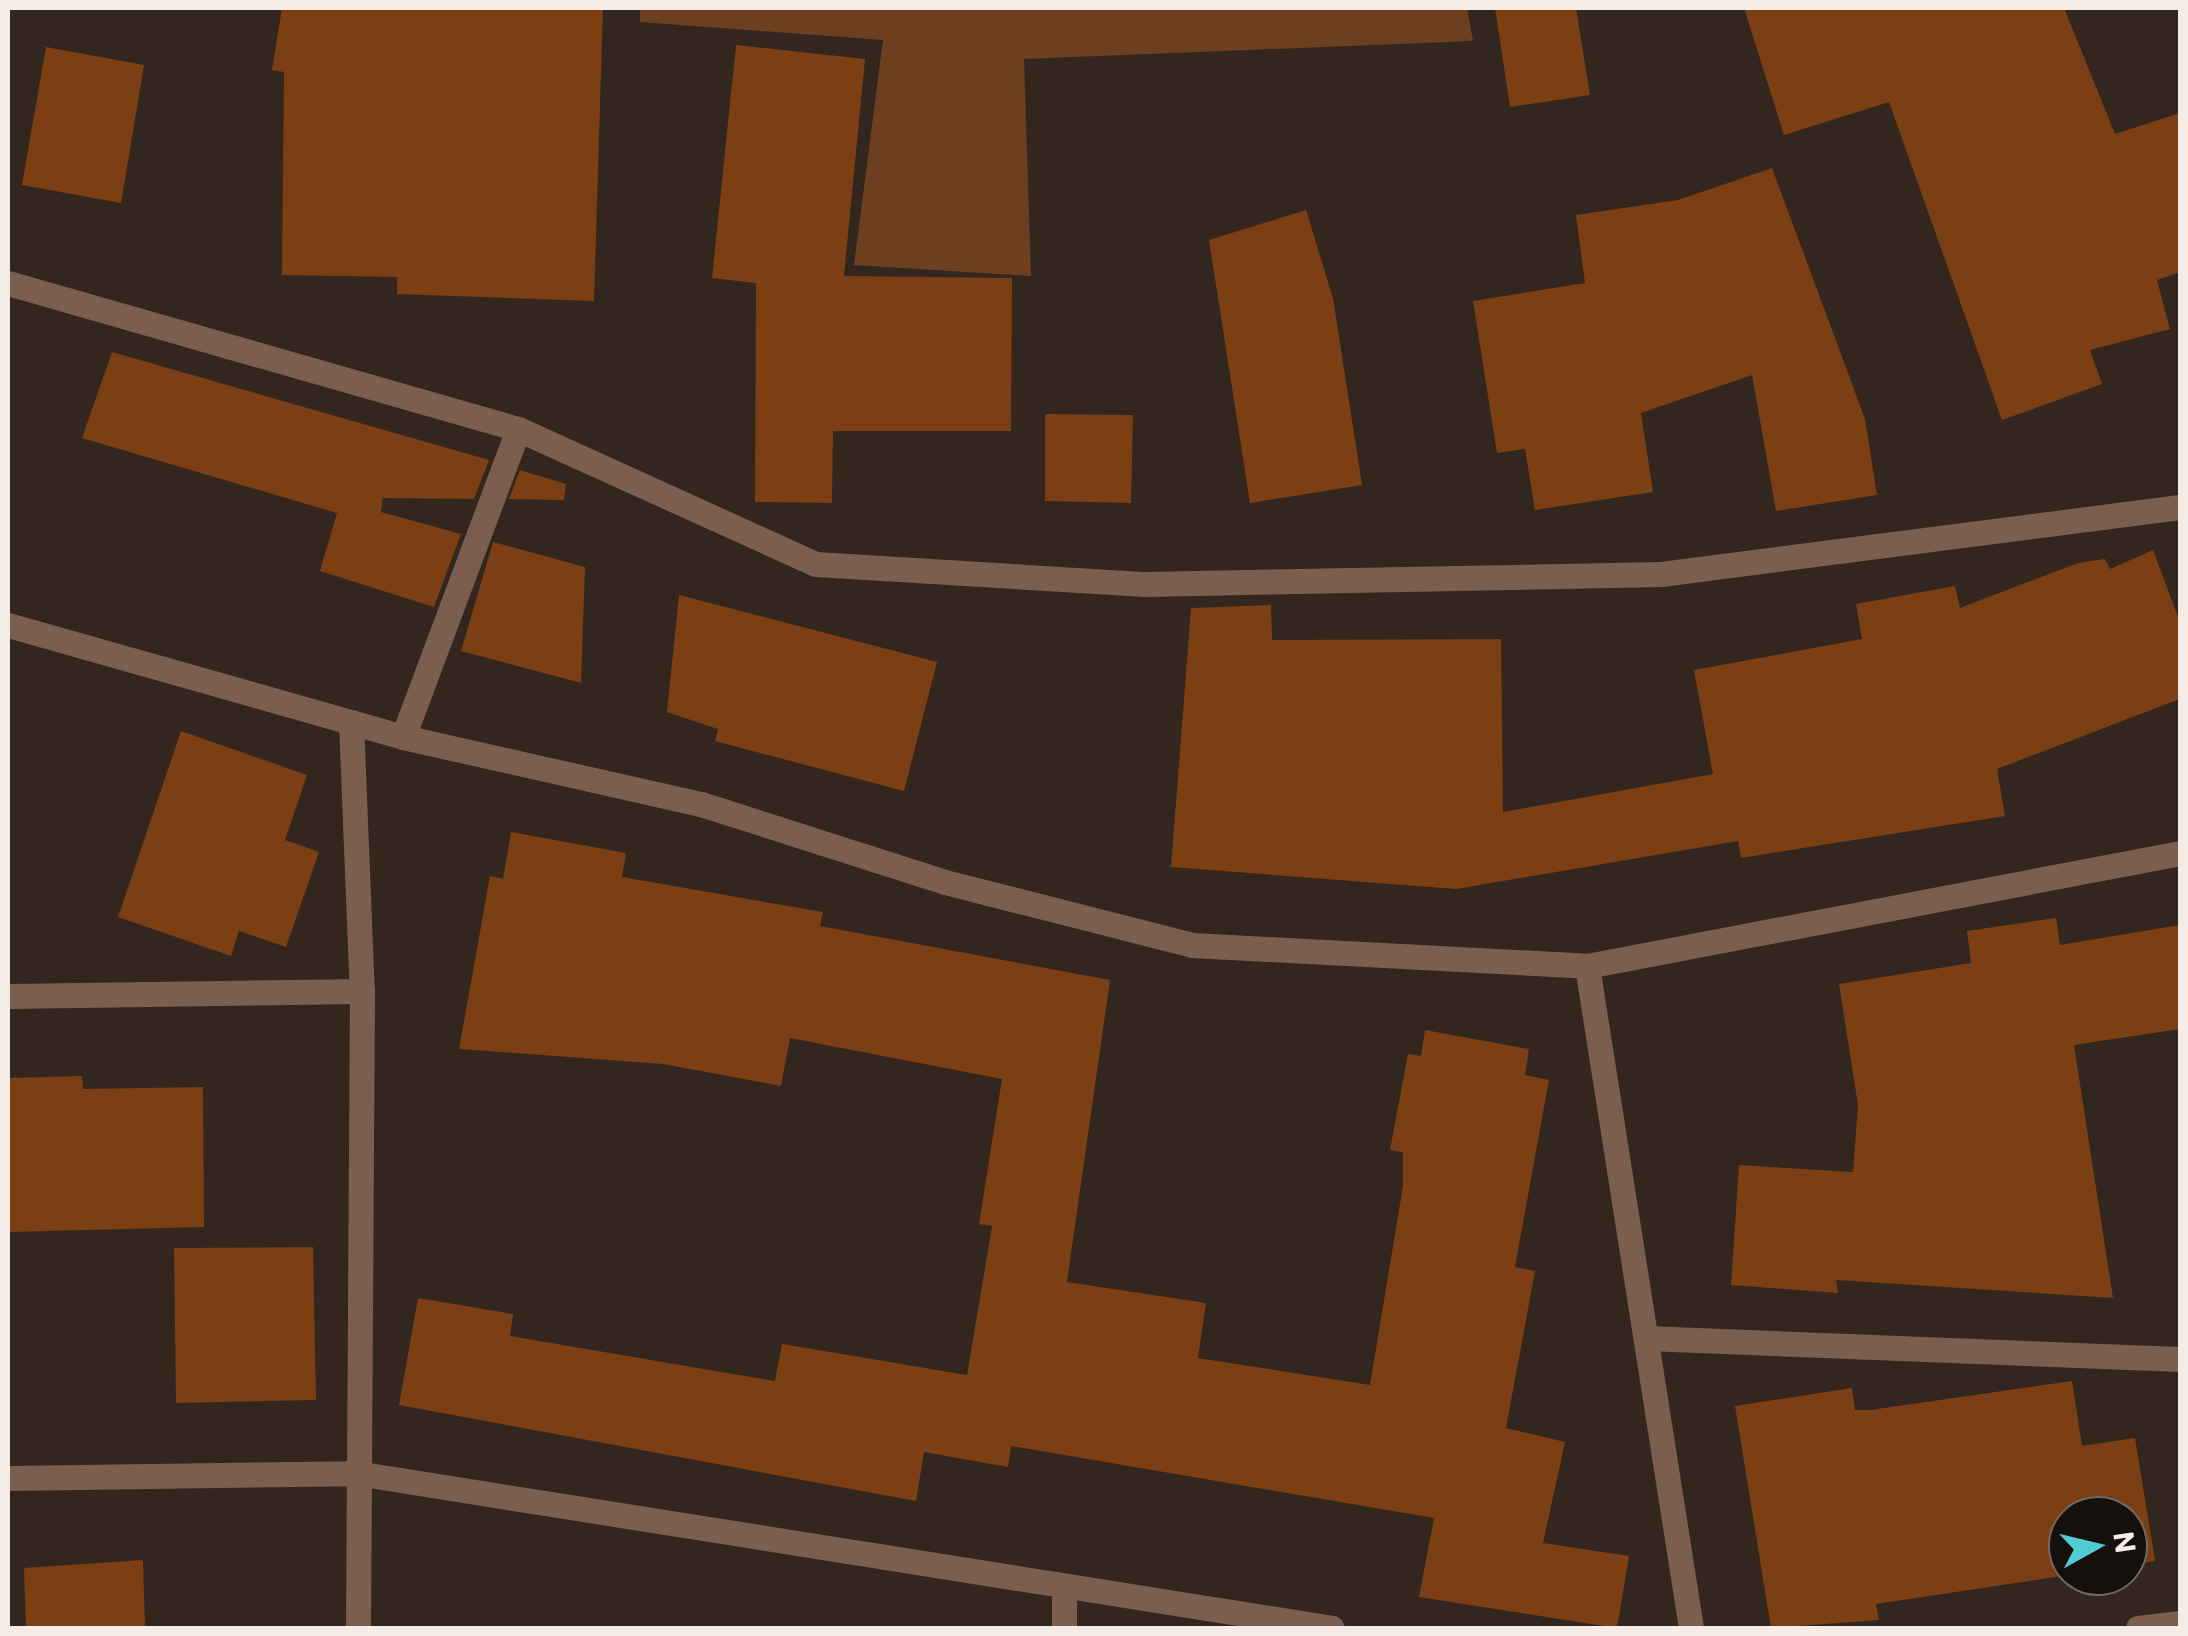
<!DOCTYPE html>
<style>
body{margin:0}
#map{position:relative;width:2188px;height:1636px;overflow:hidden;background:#32261f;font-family:Commissioner,sans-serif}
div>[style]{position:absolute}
.green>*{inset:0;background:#6d3f21}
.building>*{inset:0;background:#7c3f13}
.street>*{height:25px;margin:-12.5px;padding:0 12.5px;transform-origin:12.5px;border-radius:12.5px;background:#7b5e4d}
span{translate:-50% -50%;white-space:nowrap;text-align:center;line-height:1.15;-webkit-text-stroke:8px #16100d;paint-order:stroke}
.frame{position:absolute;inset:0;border:10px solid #f5ece7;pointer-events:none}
.north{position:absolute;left:2048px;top:1496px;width:100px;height:100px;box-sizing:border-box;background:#16100d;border:2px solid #6f6864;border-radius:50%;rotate:82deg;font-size:28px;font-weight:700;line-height:40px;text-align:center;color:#f5ece7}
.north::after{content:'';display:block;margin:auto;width:35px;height:45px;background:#51ccd5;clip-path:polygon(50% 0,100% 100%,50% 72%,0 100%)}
</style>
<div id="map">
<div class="green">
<div style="clip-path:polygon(640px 8px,1467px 8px,1473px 41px,1024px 59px,1031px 276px,854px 265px,883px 40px,640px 22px)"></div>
</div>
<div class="building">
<div style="clip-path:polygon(282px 8px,603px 8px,594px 301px,397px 294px,397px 277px,282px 275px,284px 72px,272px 70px)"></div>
<div style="clip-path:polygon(1495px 8px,1576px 8px,1590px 95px,1510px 107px)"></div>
<div style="clip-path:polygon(1744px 8px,2064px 8px,2115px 134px,2180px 113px,2180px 272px,2157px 280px,2170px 329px,2090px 350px,2102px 384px,2002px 420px,1889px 102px,1784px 135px)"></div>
<div style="clip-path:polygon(736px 45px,865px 59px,844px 276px,1012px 278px,1011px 431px,833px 431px,832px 503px,755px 502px,756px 283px,712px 278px)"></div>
<div style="clip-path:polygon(46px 47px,144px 65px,121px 203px,22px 185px)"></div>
<div style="clip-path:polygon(1772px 168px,1865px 419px,1877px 495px,1776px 511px,1752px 375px,1641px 413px,1653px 492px,1535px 510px,1525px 449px,1497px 453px,1473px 301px,1585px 283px,1576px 215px,1678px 200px)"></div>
<div style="clip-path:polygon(1306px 210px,1333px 298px,1362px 485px,1250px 503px,1209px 240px)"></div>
<div style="clip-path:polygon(112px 352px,489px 460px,474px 499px,383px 498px,381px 512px,461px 534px,434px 607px,320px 571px,337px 513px,82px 438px)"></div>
<div style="clip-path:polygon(1045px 414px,1133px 415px,1131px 503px,1045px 501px)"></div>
<div style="clip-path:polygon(520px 470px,566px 484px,564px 500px,509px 499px)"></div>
<div style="clip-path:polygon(493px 542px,585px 567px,581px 683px,461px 651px)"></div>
<div style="clip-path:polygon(2153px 550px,2180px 622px,2180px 699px,1997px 769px,2005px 816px,1741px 858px,1738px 841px,1456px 889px,1171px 867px,1191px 608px,1271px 605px,1272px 640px,1501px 639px,1503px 812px,1713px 774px,1694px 670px,1862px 639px,1856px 604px,1955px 586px,1960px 608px,2078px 563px,2105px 559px,2110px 569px)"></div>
<div style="clip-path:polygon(679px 595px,937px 662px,904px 791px,715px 741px,718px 729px,667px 712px)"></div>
<div style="clip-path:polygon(181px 731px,307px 775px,285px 840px,319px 852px,286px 947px,239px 931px,231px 956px,118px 917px)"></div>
<div style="clip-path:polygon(511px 832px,626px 853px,622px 877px,823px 912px,820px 926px,1110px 980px,1067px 1282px,1206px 1303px,1198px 1358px,1370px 1385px,1403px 1186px,1403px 1152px,1390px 1150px,1408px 1054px,1421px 1056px,1425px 1030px,1529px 1049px,1525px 1075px,1549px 1080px,1515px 1267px,1535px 1271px,1506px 1428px,1565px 1442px,1543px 1543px,1629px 1556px,1617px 1628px,1419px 1597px,1434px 1518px,1011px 1446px,1008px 1467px,924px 1452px,916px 1501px,399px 1405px,418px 1298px,513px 1314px,510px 1336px,775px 1381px,782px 1344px,967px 1375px,992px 1226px,979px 1224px,1002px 1079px,790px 1038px,781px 1086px,663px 1064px,459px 1049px,490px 876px,503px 879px)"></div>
<div style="clip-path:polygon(2056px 918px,2060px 945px,2180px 925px,2180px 1029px,2074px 1045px,2113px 1298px,1836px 1280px,1838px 1293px,1731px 1285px,1739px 1165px,1853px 1172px,1858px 1105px,1839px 984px,1971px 963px,1967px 931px)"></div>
<div style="clip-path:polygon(82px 1076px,83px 1089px,203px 1087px,204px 1227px,8px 1232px,8px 1078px)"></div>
<div style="clip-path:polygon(313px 1247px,316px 1400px,176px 1403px,174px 1248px)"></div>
<div style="clip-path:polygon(2072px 1381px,2082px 1446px,2135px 1438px,2155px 1561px,2128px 1565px,2128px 1516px,2068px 1516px,2068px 1575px,1876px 1604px,1879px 1620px,1771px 1628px,1735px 1406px,1852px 1388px,1855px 1410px,1870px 1410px)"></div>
<div style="clip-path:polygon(143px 1560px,145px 1628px,26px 1628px,24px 1568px)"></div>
</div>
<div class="street">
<div style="left:8px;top:283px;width:530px;rotate:15.98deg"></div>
<div style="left:518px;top:429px;width:327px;rotate:24.4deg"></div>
<div style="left:816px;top:564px;width:330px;rotate:3.5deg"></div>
<div style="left:1145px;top:584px;width:516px;rotate:-1.11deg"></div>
<div style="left:1661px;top:574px;width:523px;rotate:-7.36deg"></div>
<div style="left:8px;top:625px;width:411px;rotate:15.8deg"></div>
<div style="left:403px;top:737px;width:305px;rotate:12.7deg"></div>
<div style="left:701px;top:804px;width:256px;rotate:17.7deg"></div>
<div style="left:945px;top:882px;width:255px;rotate:14.3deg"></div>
<div style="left:1192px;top:945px;width:396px;rotate:3deg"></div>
<div style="left:1587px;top:966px;width:604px;rotate:-10.79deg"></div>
<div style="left:351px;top:722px;width:269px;rotate:87.7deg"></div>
<div style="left:362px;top:991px;width:637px;rotate:90.36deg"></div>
<div style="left:403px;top:737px;width:329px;rotate:-69.5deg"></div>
<div style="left:1587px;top:966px;width:670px;rotate:81.07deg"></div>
<div style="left:8px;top:996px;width:354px;rotate:-0.8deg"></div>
<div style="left:1646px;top:1338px;width:534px;rotate:2.25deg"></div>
<div style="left:8px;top:1478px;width:348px;rotate:-0.8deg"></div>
<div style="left:356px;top:1473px;width:988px;rotate:9.02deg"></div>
<div style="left:1064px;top:1589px;width:39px;rotate:90deg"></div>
<div style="left:2138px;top:1628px;width:42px;rotate:-6.8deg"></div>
</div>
<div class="frame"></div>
<div class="north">N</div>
</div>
